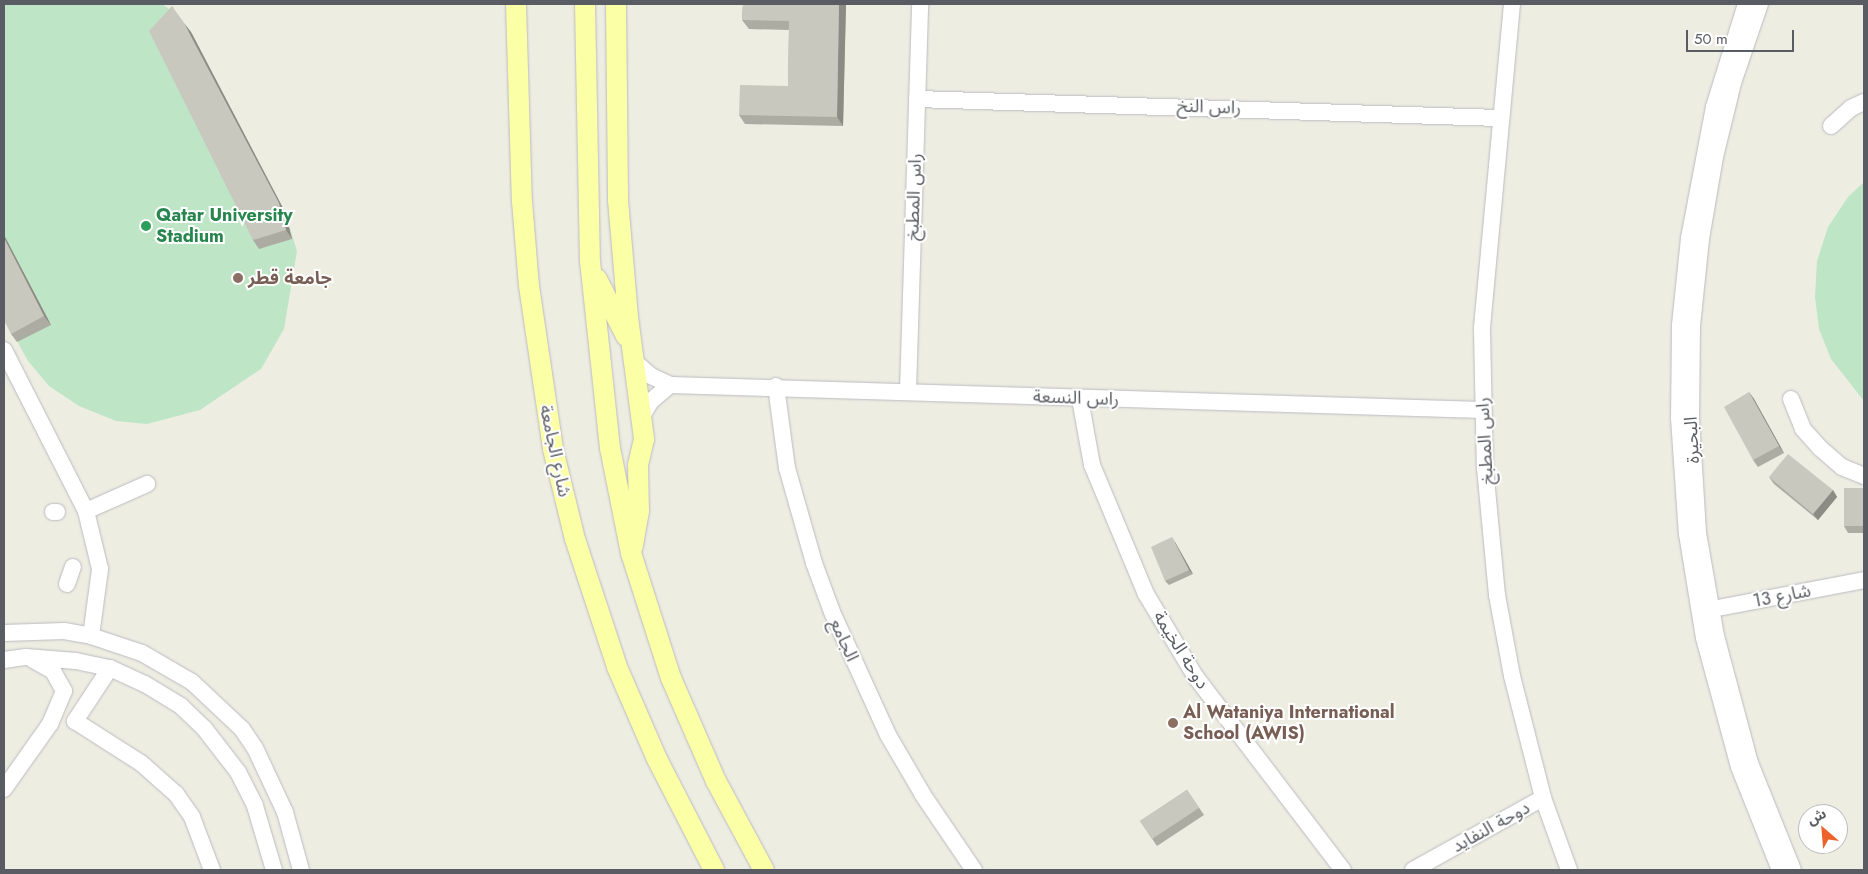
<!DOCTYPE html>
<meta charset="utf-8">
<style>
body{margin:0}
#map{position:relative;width:1868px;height:874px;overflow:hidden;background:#eeede2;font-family:Jost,"Noto Sans Arabic",sans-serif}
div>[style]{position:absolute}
.green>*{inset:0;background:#bee6c6}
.roads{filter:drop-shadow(0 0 1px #babbc1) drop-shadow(0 0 1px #babbc1)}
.minor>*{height:16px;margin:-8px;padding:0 8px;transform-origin:8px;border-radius:8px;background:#fff}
.major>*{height:20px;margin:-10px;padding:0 10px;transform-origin:10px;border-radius:10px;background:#fbffa6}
.wall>*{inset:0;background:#acaca3}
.shaded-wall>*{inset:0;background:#8c8c85}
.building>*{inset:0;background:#c8c8be}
.dots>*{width:14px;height:14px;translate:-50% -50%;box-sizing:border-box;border:2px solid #fff;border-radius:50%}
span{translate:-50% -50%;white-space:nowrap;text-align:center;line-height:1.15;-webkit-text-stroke:4px #fff;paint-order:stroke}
.street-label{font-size:18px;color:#5a5c63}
.leisure-label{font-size:18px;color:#27864d;font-weight:700}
.left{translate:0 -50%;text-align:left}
.education-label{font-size:18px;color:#785e54;font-weight:700}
.frame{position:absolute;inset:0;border:5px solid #5a5c63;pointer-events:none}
.north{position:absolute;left:1798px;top:804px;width:50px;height:50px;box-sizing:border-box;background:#fff;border:1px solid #bdbec1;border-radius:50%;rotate:333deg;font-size:14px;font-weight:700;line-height:20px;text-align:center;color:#5a5c63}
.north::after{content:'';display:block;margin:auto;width:18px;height:22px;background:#ec622a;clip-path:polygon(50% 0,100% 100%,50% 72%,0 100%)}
.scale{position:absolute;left:1686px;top:30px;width:108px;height:22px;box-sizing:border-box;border:2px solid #5a5c63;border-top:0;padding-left:6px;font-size:15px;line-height:18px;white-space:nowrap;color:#5a5c63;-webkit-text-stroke:4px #fff;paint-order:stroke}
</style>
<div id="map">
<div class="green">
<div style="clip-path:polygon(4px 4px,162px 4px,178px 15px,191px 32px,285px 212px,297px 251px,284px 329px,261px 369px,200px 410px,147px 424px,116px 421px,79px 406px,49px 386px,28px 361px,4px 317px)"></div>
<div style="clip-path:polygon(1864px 182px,1864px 401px,1831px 359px,1819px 329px,1815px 297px,1817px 261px,1828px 227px,1848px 197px)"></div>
</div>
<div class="roads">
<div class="minor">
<div style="left:1512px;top:4px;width:327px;rotate:95.3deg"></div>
<div style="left:1482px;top:330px;width:138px;rotate:88.8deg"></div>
<div style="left:1485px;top:468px;width:128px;rotate:84.6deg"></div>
<div style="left:1497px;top:595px;width:82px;rotate:79.5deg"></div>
<div style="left:1512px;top:676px;width:126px;rotate:75.7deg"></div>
<div style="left:1543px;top:798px;width:77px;rotate:70.1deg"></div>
<div style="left:1746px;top:4px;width:108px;rotate:107.3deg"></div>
<div style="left:1714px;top:107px;width:133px;rotate:100.8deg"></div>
<div style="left:1689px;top:238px;width:87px;rotate:95.9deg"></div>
<div style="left:1680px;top:325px;width:93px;rotate:90.6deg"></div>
<div style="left:1679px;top:418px;width:116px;rotate:86.1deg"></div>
<div style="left:1687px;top:534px;width:105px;rotate:80.7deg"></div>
<div style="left:1704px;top:638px;width:134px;rotate:74.8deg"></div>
<div style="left:1739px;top:767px;width:111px;rotate:68.3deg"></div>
<div style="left:1760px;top:4px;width:83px;rotate:108.9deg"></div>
<div style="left:1733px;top:83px;width:76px;rotate:103.7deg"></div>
<div style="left:1715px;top:157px;width:83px;rotate:99.7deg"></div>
<div style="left:1701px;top:239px;width:87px;rotate:95.9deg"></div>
<div style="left:1692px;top:326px;width:92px;rotate:90.6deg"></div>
<div style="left:1691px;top:418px;width:115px;rotate:86.5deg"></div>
<div style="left:1698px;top:533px;width:105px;rotate:80.1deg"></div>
<div style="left:1716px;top:636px;width:131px;rotate:75deg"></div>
<div style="left:1750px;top:763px;width:115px;rotate:68.1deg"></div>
<div style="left:917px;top:99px;width:583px;rotate:1.87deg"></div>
<div style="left:1831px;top:126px;width:27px;rotate:-42deg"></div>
<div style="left:1851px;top:108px;width:14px;rotate:-25deg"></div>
<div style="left:4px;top:350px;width:181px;rotate:63deg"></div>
<div style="left:635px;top:362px;width:21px;rotate:41deg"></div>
<div style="left:651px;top:376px;width:21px;rotate:25deg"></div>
<div style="left:670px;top:385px;width:812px;rotate:1.76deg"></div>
<div style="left:776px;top:386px;width:83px;rotate:82.4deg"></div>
<div style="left:787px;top:468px;width:99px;rotate:74.1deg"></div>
<div style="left:814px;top:563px;width:52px;rotate:69.8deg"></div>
<div style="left:832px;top:612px;width:135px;rotate:65.5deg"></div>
<div style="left:888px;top:735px;width:69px;rotate:59.7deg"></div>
<div style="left:923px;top:795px;width:91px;rotate:55.8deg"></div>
<div style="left:908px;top:391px;width:387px;rotate:-88.2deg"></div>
<div style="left:1080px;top:399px;width:67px;rotate:79.7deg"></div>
<div style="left:1092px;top:465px;width:140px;rotate:67.3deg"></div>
<div style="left:1146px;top:594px;width:96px;rotate:59.1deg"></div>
<div style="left:1195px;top:676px;width:244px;rotate:52.7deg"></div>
<div style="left:1791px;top:399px;width:32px;rotate:68deg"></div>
<div style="left:1803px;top:429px;width:25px;rotate:48deg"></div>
<div style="left:1820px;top:448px;width:29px;rotate:41deg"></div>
<div style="left:1842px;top:467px;width:24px;rotate:22deg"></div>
<div style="left:642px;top:416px;width:17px;rotate:-59deg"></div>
<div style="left:651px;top:401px;width:25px;rotate:-40deg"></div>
<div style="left:53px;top:512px;width:4px"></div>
<div style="left:67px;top:584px;width:18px;rotate:-71deg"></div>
<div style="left:1702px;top:611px;width:165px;rotate:-10.8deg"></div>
<div style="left:4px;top:633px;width:60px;rotate:-1.9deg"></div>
<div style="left:64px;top:631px;width:27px;rotate:10deg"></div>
<div style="left:91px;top:636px;width:54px;rotate:18.4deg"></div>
<div style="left:142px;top:653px;width:58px;rotate:30.1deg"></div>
<div style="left:192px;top:682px;width:69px;rotate:43.2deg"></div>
<div style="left:242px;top:729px;width:23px;rotate:56deg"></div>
<div style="left:255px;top:748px;width:71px;rotate:64.9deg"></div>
<div style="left:285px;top:812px;width:60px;rotate:74.6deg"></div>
<div style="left:91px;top:636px;width:68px;rotate:-82.3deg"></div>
<div style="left:100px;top:569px;width:60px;rotate:-103.6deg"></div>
<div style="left:86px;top:511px;width:67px;rotate:-23.9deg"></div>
<div style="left:4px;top:660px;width:22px;rotate:-8deg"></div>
<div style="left:26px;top:657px;width:50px;rotate:4.6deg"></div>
<div style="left:76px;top:661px;width:35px;rotate:12deg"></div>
<div style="left:110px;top:668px;width:38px;rotate:25deg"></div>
<div style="left:145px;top:684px;width:42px;rotate:31.4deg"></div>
<div style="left:181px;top:706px;width:32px;rotate:44deg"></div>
<div style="left:204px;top:728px;width:56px;rotate:52.3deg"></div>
<div style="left:238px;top:772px;width:38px;rotate:63deg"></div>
<div style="left:255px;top:806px;width:67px;rotate:73.5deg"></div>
<div style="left:110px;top:668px;width:64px;rotate:123.4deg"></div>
<div style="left:75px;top:721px;width:78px;rotate:32.5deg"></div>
<div style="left:141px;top:763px;width:47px;rotate:41.5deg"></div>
<div style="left:176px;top:794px;width:28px;rotate:55deg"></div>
<div style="left:192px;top:817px;width:57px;rotate:69.3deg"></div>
<div style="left:4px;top:789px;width:80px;rotate:-54.7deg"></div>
<div style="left:50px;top:724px;width:36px;rotate:-67deg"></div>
<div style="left:64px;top:691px;width:23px;rotate:-119deg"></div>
<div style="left:53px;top:671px;width:23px;rotate:-151deg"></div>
<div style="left:1413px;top:870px;width:149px;rotate:-29deg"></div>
</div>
<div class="major">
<div style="left:516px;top:4px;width:197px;rotate:88.3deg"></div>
<div style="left:522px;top:201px;width:85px;rotate:85.3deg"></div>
<div style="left:529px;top:286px;width:165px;rotate:81.6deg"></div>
<div style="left:553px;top:449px;width:93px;rotate:76.3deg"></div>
<div style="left:575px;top:539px;width:135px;rotate:71.8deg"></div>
<div style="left:617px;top:667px;width:100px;rotate:66.5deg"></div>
<div style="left:657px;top:759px;width:125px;rotate:62.8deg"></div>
<div style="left:585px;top:4px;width:257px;rotate:88.9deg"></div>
<div style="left:590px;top:261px;width:188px;rotate:83.9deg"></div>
<div style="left:610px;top:448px;width:107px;rotate:78.7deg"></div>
<div style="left:631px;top:553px;width:131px;rotate:72.3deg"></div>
<div style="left:671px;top:678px;width:112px;rotate:66.4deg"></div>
<div style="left:716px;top:781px;width:101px;rotate:61.7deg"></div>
<div style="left:616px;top:4px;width:196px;rotate:89.4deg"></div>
<div style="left:618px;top:200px;width:117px;rotate:85.1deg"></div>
<div style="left:628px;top:317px;width:123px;rotate:82.5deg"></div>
<div style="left:644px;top:439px;width:27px;rotate:103deg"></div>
<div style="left:638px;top:465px;width:46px;rotate:88.8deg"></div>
<div style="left:639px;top:511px;width:36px;rotate:100deg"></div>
<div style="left:597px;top:279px;width:64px;rotate:63deg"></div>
</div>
</div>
<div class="wall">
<div style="clip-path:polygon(743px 4px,846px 4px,843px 126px,745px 124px,739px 115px,788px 86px,789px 30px,749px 29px,742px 20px)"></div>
<div style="clip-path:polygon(191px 32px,285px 212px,292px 239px,259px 249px,253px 240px)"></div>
<div style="clip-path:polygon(4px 235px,51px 325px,17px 342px,11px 334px)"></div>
<div style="clip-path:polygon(1749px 392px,1754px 399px,1784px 453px,1758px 467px,1753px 460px)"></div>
<div style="clip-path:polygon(1769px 477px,1833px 490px,1837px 497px,1818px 520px,1774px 484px)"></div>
<div style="clip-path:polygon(1864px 488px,1864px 533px,1848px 533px,1844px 526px)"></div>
<div style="clip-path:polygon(1175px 542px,1193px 574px,1169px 585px,1165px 581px)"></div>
<div style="clip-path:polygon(1187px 790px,1204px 815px,1157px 846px,1140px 821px)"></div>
</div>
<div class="shaded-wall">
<div style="clip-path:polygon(839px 4px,846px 4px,843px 126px,837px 117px)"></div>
<div style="clip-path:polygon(184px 23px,191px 32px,285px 212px,292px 239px,286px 230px)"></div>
<div style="clip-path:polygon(4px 235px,51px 325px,44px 316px,4px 238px)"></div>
<div style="clip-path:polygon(1749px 392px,1754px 399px,1784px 453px,1779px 446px)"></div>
<div style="clip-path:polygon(1833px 490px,1837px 497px,1818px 520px,1813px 514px)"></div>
<div style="clip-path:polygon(1172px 537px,1175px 542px,1193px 574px,1189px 570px)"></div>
</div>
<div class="building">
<div style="clip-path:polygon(743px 4px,839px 4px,837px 117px,739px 115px,740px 85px,788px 86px,789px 21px,742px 20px)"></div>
<div style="clip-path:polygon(172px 6px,184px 23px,279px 203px,286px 230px,253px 240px,149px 31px)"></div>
<div style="clip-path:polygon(4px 238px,44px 316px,11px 334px,4px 320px)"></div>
<div style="clip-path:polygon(1749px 392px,1779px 446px,1753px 460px,1724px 407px)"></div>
<div style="clip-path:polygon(1788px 454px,1833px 490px,1813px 514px,1769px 477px)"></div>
<div style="clip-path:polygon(1844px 488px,1864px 488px,1864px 526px,1844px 526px)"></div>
<div style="clip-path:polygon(1172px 537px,1189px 570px,1165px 581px,1151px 547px)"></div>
<div style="clip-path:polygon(1187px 790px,1199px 808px,1152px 839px,1140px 821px)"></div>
</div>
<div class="dots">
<div style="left:146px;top:226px;background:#2e9e5b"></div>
<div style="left:238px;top:278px;background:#8d6e63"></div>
<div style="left:1173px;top:723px;background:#8d6e63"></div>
</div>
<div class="street-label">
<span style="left:1209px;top:107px;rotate:2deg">راس النخ</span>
<span style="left:914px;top:197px;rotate:-88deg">راس المطبخ</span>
<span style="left:1076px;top:398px;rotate:2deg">راس النسعة</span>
<span style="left:1692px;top:440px;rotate:-93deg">البحيرة</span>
<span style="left:1485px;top:441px;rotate:-93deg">راس المطبخ</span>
<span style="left:555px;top:451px;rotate:78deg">شارع الجامعة</span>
<span style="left:1782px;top:596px;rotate:-11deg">شارع 13</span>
<span style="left:844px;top:640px;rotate:66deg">الجامع</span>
<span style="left:1181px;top:650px;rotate:58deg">دوحة الخيمة</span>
<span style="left:1491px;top:827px;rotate:-29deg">دوحة النفايد</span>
</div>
<div class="leisure-label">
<span class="left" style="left:156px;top:226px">Qatar University<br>Stadium</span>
</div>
<div class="education-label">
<span class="left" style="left:248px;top:278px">جامعة قطر</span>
<span class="left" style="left:1183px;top:723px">Al Wataniya International<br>School (AWIS)</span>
</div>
<div class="frame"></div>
<div class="north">ش</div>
<div class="scale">50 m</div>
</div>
